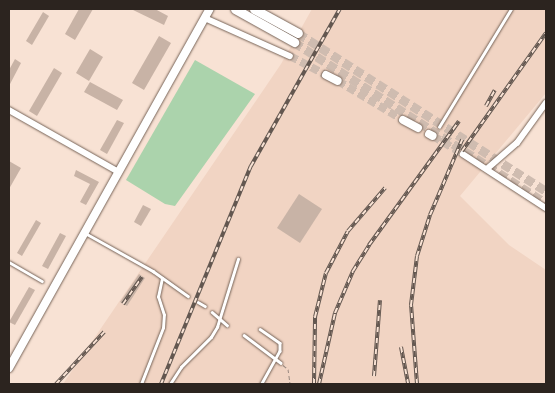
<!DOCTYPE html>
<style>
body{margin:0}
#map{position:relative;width:555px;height:393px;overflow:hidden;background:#f8e2d4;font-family:"Noto Sans",sans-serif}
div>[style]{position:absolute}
.built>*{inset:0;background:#f1d4c3}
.green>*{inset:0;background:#abd3ac}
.building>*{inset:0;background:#c8b3a6}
.secondary-tunnel>*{height:8px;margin-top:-4px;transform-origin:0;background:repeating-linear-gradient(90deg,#cfbcb0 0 8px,transparent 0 12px)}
.primary-tunnel>*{height:9px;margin-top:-4.5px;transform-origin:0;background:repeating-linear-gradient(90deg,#cfbcb0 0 9px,transparent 0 13.5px)}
.path>*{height:1px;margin-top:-0.5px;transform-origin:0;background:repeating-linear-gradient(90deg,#998980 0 4px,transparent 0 6.5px)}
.roads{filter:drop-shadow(0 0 1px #776458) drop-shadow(0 0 1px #776458)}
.lane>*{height:2.5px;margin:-1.25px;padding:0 1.25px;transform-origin:1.25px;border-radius:1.25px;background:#fff}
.street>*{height:5.5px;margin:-2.75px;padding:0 2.75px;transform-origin:2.75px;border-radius:2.75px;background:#fff}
.secondary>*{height:8px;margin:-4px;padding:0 4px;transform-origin:4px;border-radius:4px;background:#fff}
.primary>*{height:9px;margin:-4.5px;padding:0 4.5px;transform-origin:4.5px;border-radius:4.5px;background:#fff}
.rail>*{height:4px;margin-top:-2px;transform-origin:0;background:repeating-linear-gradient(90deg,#f8e2d4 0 5.5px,#635750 0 11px);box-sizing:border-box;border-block:1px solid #635750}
span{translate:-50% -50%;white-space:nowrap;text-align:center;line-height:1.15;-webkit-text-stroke:4px #f8e2d4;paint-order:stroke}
.frame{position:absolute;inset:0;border:10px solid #2c241f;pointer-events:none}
</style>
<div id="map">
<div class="built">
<div style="clip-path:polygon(312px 9px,546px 9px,546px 93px,460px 196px,509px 245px,546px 270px,546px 384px,63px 384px,281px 64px)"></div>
</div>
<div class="green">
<div style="clip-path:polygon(195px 60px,255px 94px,175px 206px,165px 204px,126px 180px)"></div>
</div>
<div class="building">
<div style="clip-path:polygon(79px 9px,93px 9px,75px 40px,65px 34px)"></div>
<div style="clip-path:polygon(131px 9px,155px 9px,168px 16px,164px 25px)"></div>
<div style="clip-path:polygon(43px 12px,49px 16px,32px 45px,26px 41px)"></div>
<div style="clip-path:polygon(159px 36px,171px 43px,144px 90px,132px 83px)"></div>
<div style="clip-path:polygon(90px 49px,103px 57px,89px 81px,76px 73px)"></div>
<div style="clip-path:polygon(15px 59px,21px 63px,9px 86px,9px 70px)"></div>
<div style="clip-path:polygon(54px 68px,62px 73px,37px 116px,29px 111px)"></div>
<div style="clip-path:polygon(90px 82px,123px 100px,117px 110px,84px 92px)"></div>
<div style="clip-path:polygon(117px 120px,124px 123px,107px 154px,100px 150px)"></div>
<div style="clip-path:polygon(9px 161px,21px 168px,9px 189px)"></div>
<div style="clip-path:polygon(76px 170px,99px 182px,86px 205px,80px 202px,90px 184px,74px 176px)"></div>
<div style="clip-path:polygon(299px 194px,322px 209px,300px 243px,277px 228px)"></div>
<div style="clip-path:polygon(143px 205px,151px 209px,141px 226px,134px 222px)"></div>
<div style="clip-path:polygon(36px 220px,41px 223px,22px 256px,17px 253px)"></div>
<div style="clip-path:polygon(60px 233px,66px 236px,48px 269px,42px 266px)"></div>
<div style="clip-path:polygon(139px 274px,145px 278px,127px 306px,120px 302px)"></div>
<div style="clip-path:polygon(29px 287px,35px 290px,15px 325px,9px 322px)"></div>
</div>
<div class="secondary-tunnel">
<div style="left:290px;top:56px;width:41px;rotate:27.8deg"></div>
<div style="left:338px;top:81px;width:76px;rotate:31deg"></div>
<div style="left:433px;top:136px;width:35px;rotate:31deg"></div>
</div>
<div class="primary-tunnel">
<div style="left:298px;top:33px;width:294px;rotate:32.5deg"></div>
<div style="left:294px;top:42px;width:299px;rotate:32.6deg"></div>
</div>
<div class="path">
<div style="left:283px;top:365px;width:6px;rotate:39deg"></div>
<div style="left:288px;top:369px;width:15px;rotate:82deg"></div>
</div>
<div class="roads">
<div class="lane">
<div style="left:439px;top:127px;width:138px;rotate:-58.6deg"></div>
<div style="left:87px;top:234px;width:76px;rotate:29.3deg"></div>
<div style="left:153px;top:271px;width:43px;rotate:35.5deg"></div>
<div style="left:9px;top:262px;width:38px;rotate:30deg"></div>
<div style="left:198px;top:302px;width:8px;rotate:30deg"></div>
<div style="left:212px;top:312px;width:20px;rotate:41deg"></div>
<div style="left:260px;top:329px;width:24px;rotate:35deg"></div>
<div style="left:280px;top:343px;width:8px;rotate:90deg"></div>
<div style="left:280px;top:351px;width:38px;rotate:119deg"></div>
<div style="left:244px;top:335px;width:46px;rotate:37.1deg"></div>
<div style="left:141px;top:384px;width:60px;rotate:-68.6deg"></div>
<div style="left:163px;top:328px;width:13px;rotate:-86deg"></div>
<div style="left:164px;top:315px;width:19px;rotate:-108deg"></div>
<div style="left:158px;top:297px;width:19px;rotate:-78deg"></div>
<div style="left:170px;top:384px;width:20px;rotate:-57deg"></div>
<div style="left:181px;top:367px;width:42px;rotate:-45deg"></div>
<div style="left:211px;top:337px;width:12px;rotate:-59deg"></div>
<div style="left:217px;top:327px;width:71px;rotate:-72.8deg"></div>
</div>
<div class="street">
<div style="left:205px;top:18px;width:93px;rotate:24.1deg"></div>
<div style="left:9px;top:110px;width:126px;rotate:29.4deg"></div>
<div style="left:463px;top:154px;width:99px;rotate:33deg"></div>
<div style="left:488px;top:168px;width:38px;rotate:-41deg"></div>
<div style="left:517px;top:143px;width:49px;rotate:-54.1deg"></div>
</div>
<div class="secondary">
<div style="left:326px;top:75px;width:13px;rotate:27deg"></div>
<div style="left:403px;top:120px;width:17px;rotate:28deg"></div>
<div style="left:429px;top:134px;width:4px;rotate:27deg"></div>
<div style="left:9px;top:368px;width:411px;rotate:-60.8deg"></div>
</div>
<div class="primary">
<div style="left:235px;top:9px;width:68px;rotate:29.2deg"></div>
<div style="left:254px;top:9px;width:50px;rotate:28.6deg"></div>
</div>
</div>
<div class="rail">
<div style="left:486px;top:106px;width:18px;rotate:-61deg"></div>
<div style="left:462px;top:151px;width:145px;rotate:-54.6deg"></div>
<div style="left:123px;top:304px;width:33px;rotate:-55deg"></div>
<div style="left:401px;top:347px;width:38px;rotate:79deg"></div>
<div style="left:374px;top:376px;width:76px;rotate:-85.5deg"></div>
<div style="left:56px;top:384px;width:71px;rotate:-47.3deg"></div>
<div style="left:161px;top:384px;width:236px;rotate:-67.6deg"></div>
<div style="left:251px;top:166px;width:180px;rotate:-60.5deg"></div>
<div style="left:314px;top:384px;width:67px;rotate:-89.1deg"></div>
<div style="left:315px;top:317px;width:45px;rotate:-76deg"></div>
<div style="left:326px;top:273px;width:47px;rotate:-62.4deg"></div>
<div style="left:348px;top:231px;width:57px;rotate:-49.3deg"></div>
<div style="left:319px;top:384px;width:73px;rotate:-77.3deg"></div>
<div style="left:335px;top:313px;width:46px;rotate:-66.8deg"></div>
<div style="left:353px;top:271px;width:31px;rotate:-58deg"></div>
<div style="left:369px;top:245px;width:153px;rotate:-54deg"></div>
<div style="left:417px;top:384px;width:79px;rotate:-94.3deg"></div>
<div style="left:411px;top:305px;width:49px;rotate:-83deg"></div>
<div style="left:417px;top:256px;width:43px;rotate:-72.4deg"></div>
<div style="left:430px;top:215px;width:82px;rotate:-66.9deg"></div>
</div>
<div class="frame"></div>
</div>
